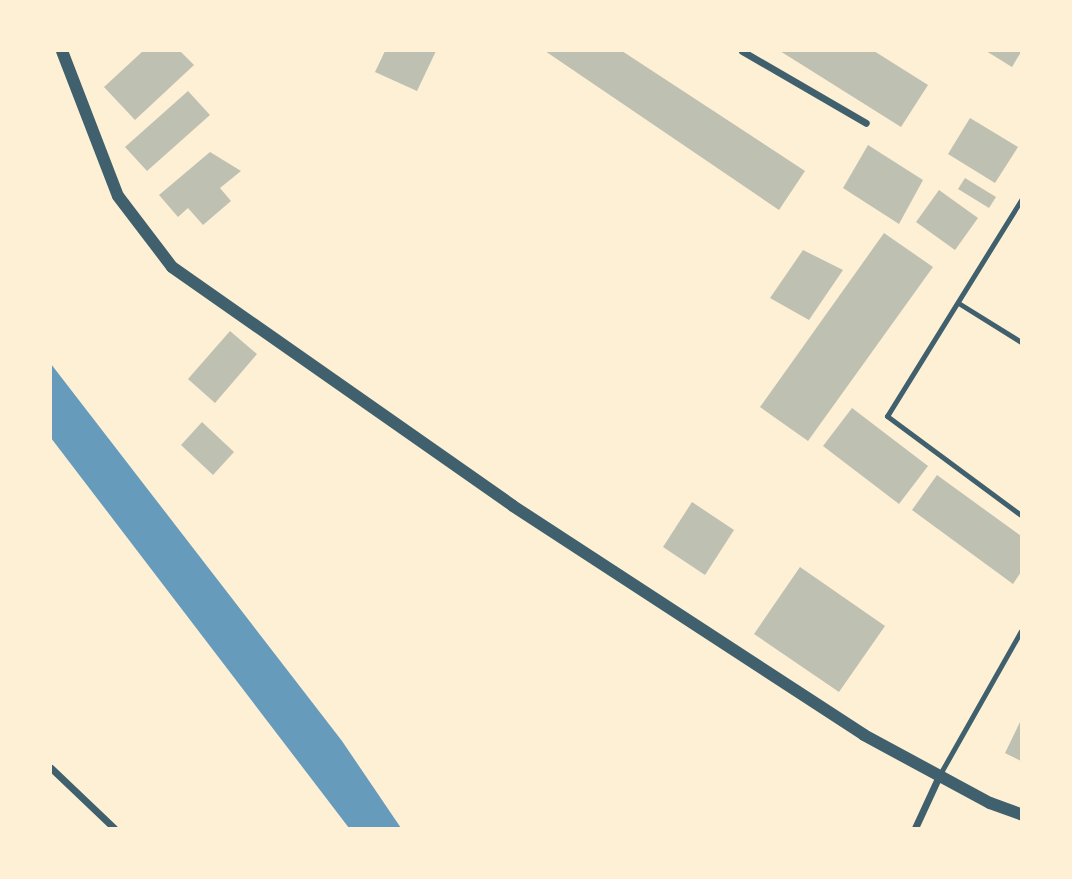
<!DOCTYPE html>
<style>
body{margin:0}
#map{position:relative;width:1072px;height:879px;overflow:hidden;background:#fdf0d5;font-family:Spectral,serif}
div>[style]{position:absolute}
.water>*{inset:0;background:#669bbc}
.building>*{inset:0;background:#bec0b2}
.service>*{height:5px;margin:-2.5px;padding:0 2.5px;transform-origin:2.5px;border-radius:2.5px;background:#3f606c}
.minor>*{height:7px;margin:-3.5px;padding:0 3.5px;transform-origin:3.5px;border-radius:3.5px;background:#3f606c}
.tertiary>*{height:12px;margin:-6px;padding:0 6px;transform-origin:6px;border-radius:6px;background:#3f606c}
span{translate:-50% -50%;white-space:nowrap;text-align:center;line-height:1.15;-webkit-text-stroke:5px #fdf0d5;paint-order:stroke}
.frame{position:absolute;inset:0;border:52px solid #fdf0d5;pointer-events:none}
</style>
<div id="map">
<div class="water">
<div style="clip-path:polygon(51px 364px,342px 741px,401px 828px,349px 828px,51px 438px)"></div>
</div>
<div class="building">
<div style="clip-path:polygon(143px 51px,180px 51px,194px 65px,135px 120px,104px 87px)"></div>
<div style="clip-path:polygon(385px 51px,436px 51px,417px 91px,375px 72px)"></div>
<div style="clip-path:polygon(545px 51px,622px 51px,805px 171px,779px 210px)"></div>
<div style="clip-path:polygon(780px 51px,874px 51px,928px 85px,901px 127px)"></div>
<div style="clip-path:polygon(986px 51px,1021px 51px,1021px 52px,1012px 67px)"></div>
<div style="clip-path:polygon(188px 91px,210px 115px,147px 171px,125px 147px)"></div>
<div style="clip-path:polygon(970px 118px,1018px 147px,995px 183px,948px 154px)"></div>
<div style="clip-path:polygon(868px 145px,923px 180px,899px 224px,843px 188px)"></div>
<div style="clip-path:polygon(210px 152px,241px 171px,220px 188px,231px 201px,203px 225px,188px 208px,178px 217px,159px 195px)"></div>
<div style="clip-path:polygon(965px 178px,996px 197px,989px 208px,958px 189px)"></div>
<div style="clip-path:polygon(939px 190px,978px 218px,955px 250px,916px 222px)"></div>
<div style="clip-path:polygon(884px 233px,933px 267px,808px 441px,760px 407px)"></div>
<div style="clip-path:polygon(803px 250px,843px 270px,809px 320px,770px 298px)"></div>
<div style="clip-path:polygon(230px 331px,257px 354px,215px 403px,188px 379px)"></div>
<div style="clip-path:polygon(852px 408px,928px 466px,899px 504px,823px 446px)"></div>
<div style="clip-path:polygon(202px 422px,234px 452px,213px 475px,181px 445px)"></div>
<div style="clip-path:polygon(937px 475px,1021px 536px,1021px 572px,1013px 584px,912px 510px)"></div>
<div style="clip-path:polygon(692px 502px,734px 530px,705px 575px,663px 547px)"></div>
<div style="clip-path:polygon(800px 567px,885px 626px,839px 692px,754px 634px)"></div>
<div style="clip-path:polygon(1021px 720px,1021px 761px,1005px 753px)"></div>
</div>
<div class="service">
<div style="left:1021px;top:200px;width:254px;rotate:121.8deg"></div>
<div style="left:887px;top:416px;width:167px;rotate:36.5deg"></div>
<div style="left:960px;top:304px;width:72px;rotate:31.9deg"></div>
<div style="left:940px;top:774px;width:164px;rotate:-60.5deg"></div>
</div>
<div class="minor">
<div style="left:742px;top:51px;width:143px;rotate:30.1deg"></div>
<div style="left:51px;top:768px;width:87px;rotate:43.6deg"></div>
<div style="left:915px;top:828px;width:57px;rotate:-65.2deg"></div>
</div>
<div class="tertiary">
<div style="left:62px;top:51px;width:155px;rotate:68.9deg"></div>
<div style="left:118px;top:196px;width:89px;rotate:52.7deg"></div>
<div style="left:172px;top:267px;width:416px;rotate:35deg"></div>
<div style="left:513px;top:506px;width:419px;rotate:33.1deg"></div>
<div style="left:864px;top:735px;width:143px;rotate:28.4deg"></div>
<div style="left:990px;top:803px;width:33px;rotate:20deg"></div>
</div>
<div class="frame"></div>
</div>
